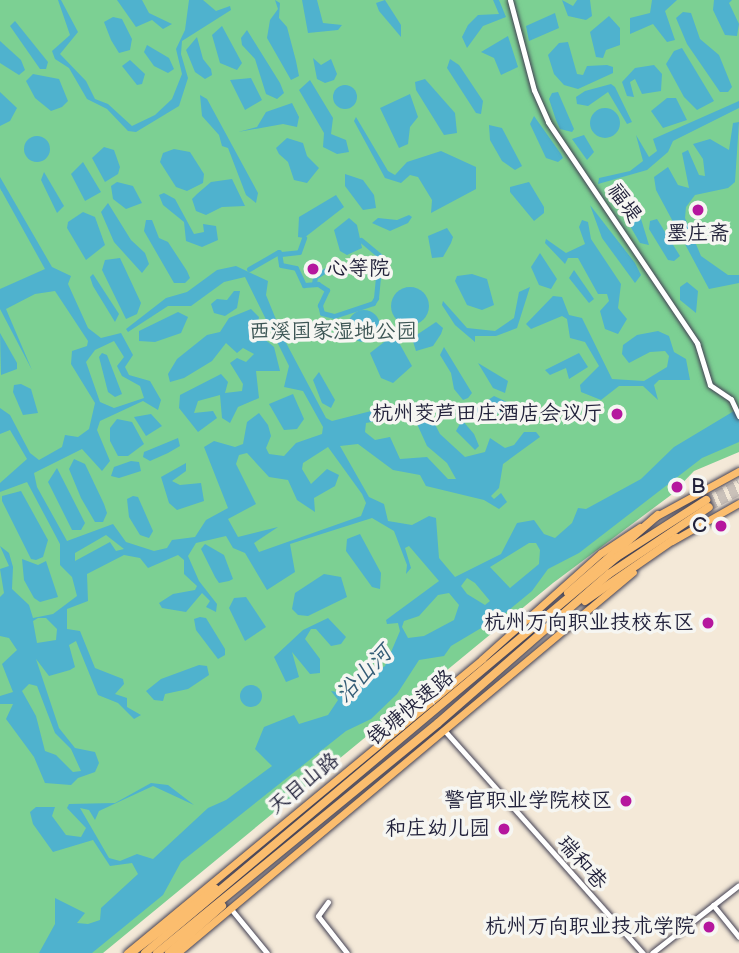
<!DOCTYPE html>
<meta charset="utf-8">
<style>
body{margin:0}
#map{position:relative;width:739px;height:953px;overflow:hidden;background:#f4e9d8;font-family:"Balsamiq Sans","LXGW WenKai TC",sans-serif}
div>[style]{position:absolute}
.green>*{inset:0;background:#7cd093}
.water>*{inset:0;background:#4fb2ce}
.round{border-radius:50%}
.canal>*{height:5px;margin:-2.5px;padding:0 2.5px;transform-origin:2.5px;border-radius:2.5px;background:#4fb2ce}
.highway-tunnel>*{height:8px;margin-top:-4px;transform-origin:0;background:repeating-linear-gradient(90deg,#cac1b9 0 8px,transparent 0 12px)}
.roads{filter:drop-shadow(0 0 2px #424053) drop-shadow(0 0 2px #424053)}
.minor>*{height:5px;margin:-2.5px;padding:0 2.5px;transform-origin:2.5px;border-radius:2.5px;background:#fff}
.major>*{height:7px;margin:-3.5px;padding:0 3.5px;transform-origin:3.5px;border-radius:3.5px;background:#fbbd6e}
.highway>*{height:8px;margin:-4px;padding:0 4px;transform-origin:4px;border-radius:4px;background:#fbbd6e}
.dots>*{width:19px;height:19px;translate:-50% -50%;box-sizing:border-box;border:4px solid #f6f6f2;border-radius:50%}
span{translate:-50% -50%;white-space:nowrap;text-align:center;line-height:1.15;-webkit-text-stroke:7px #f6f6f2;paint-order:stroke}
.street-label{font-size:21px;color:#22223b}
.poi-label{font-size:21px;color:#22223b}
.left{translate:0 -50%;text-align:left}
.right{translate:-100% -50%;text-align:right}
.park-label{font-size:21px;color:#3d5655}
.water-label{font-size:23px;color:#345c76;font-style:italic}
</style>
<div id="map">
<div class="green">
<div style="clip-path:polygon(0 0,739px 0,739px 452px,694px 471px,671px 495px,553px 583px,103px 953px,0 953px)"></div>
</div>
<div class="water">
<div style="clip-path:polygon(58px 0,61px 0,78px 32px,60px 54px,86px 81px,95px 99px,108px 104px,132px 126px,155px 115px,172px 99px,182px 74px,176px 49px,185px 30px,189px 0,203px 0,216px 11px,230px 6px,231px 10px,182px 41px,181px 54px,188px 78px,179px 106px,136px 132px,128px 131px,107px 109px,87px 99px,69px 68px,55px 59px,52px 51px,70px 35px)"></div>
<div style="clip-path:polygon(117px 0,142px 0,149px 13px,172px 24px,163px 29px,152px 20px,136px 27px)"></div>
<div style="clip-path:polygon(275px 0,280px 3px,279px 18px,287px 27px,296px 61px,299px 76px,291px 80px,267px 38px,270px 20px,278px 9px)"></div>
<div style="clip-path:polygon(317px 0,323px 23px,342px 25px,338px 30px,308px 33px,302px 0)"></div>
<div style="clip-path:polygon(385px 0,401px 25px,401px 37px,379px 11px,376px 3px)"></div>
<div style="clip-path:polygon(493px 0,499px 0,506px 17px,483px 26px,467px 48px,462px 37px,468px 25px,478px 15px,499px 14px)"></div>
<div style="clip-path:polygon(562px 0,573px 6px,577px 0,590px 0,592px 16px,586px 20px,568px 16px)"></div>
<div style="clip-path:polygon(652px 0,677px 0,665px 11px,675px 40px,667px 42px,653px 24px,630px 34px,630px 18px,650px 13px)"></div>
<div style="clip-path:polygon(714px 0,732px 0,729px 3px,739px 24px,737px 36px,725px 35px,713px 10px)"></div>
<div style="clip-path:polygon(683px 12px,691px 13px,700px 39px,719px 55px,732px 87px,728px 92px,720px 92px,687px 44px,676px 18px)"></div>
<div style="clip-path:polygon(555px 13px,559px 28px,529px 41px,526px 26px)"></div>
<div style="clip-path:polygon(609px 16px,620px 28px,620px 45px,606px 50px,603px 58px,596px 57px,590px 32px)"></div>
<div style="clip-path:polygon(113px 17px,122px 19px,132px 39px,130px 50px,119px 53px,111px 40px,104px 22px)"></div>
<div style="clip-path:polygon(15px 21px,48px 62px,46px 69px,40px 69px,10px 26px)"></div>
<div style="clip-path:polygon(222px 26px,242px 63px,237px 70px,220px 63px,212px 35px)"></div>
<div style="clip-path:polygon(247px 30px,280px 83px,284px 93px,277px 99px,266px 94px,255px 59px,242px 45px,241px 38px)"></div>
<div style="clip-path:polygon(508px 36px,518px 67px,501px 75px,494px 58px,481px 52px)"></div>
<div style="clip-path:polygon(197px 37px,203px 59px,211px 69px,212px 75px,205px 79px,195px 72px,186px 50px)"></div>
<div style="clip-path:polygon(0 41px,21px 60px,25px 70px,19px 75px,0 63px)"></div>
<div style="clip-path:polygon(568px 42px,577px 74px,583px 75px,587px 66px,607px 65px,613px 67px,613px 73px,578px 89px,564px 85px,554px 74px,548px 55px,559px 43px)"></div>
<div style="clip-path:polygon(147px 45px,169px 58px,174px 69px,168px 73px,154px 66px,144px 52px)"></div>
<div style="clip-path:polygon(682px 48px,714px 101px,697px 110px,684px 97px,666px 64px,674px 51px)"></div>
<div style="clip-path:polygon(313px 58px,321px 65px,331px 59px,337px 74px,334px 80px,325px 83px,317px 79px)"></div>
<div style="clip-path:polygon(450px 59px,459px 65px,483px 101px,481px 114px,476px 113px,447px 68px)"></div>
<div style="clip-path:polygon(130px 60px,145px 74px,142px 84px,137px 85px,122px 66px)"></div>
<div style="clip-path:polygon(654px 65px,662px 74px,661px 91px,642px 94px,635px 79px,630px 82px,634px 97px,627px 96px,622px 82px,635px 68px)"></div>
<div style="clip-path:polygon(33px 74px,59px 79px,68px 101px,62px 107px,51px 111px,35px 98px,26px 81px)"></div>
<div style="clip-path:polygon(251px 78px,262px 100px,245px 110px,230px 80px)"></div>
<div style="clip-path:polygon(425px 79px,455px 113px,457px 133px,444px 135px,416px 90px,415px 82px)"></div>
<div style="clip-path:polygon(310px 80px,333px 118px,331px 134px,346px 140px,349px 152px,337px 154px,323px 147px,324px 133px,299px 90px)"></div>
<div style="clip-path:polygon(611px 84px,615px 87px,632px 122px,627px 124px,608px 92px,588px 106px,577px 104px,576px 97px,585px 91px)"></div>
<div class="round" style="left:333px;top:85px;width:24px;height:24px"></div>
<div style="clip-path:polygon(0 92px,17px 108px,10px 121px,0 126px)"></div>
<div style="clip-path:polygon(558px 92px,574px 129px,572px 132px,560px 129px,556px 120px,549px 99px,552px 93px)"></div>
<div style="clip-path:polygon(410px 94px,418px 117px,410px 127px,408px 144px,399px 148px,380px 108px)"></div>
<div style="clip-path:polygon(200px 95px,207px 99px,258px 193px,256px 203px,246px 195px,228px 148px,222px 146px,219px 135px,202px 116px)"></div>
<div style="clip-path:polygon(667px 98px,676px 98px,687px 120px,663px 128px,651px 111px)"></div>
<div style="clip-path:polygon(739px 101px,739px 108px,673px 141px,668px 152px,647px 170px,598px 184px,599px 178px,630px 171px,643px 161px,636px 135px,649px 157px,657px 151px,653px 139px)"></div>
<div style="clip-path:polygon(292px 103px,299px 117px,297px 127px,283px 124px,238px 132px,257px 127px,266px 112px)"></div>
<div class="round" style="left:590px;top:108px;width:30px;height:30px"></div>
<div style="clip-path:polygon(534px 116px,561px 154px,563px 158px,558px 162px,546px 158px,530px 124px)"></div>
<div style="clip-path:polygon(356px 117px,388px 171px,395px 175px,407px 162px,441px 151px,476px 167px,476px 189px,431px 213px,432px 200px,418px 177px,410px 175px,401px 183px,385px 178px,354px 121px)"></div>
<div style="clip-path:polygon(739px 122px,735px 182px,728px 188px,695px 195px,686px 207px,685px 218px,701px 256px,728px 275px,739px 275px,739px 283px,709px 289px,656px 190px,654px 177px,668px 167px,678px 185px,689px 188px,682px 153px,688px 150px,699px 175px,705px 176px,703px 159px,693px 144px,710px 139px,729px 150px,733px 123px)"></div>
<div style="clip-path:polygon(489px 125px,502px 128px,522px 166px,515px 170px,502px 161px,490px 140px)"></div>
<div style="clip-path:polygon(584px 135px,594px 152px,587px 160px,572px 139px)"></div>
<div class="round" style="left:24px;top:136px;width:26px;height:26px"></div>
<div style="clip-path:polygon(287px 138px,303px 143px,307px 156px,319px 168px,307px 183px,294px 180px,288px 162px,279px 154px,276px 148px)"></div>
<div style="clip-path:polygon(104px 147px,114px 150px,120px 167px,118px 174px,105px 182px,92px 158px)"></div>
<div style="clip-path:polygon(174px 149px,190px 152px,204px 174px,203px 183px,187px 191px,176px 187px,160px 162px,163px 153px)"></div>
<div style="clip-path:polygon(83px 162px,101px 192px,85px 201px,71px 174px)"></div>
<div style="clip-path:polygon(44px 172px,64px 206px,57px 213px,41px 180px)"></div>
<div style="clip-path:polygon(345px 174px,363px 180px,374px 195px,376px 208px,363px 210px,345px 186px)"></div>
<div style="clip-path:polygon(evenodd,0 177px,52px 267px,71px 276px,68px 284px,88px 328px,101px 338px,121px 333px,133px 355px,125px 367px,129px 375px,150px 381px,161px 400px,158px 410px,143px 401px,100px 421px,97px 430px,110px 461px,102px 471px,82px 449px,34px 473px,37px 487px,67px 541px,113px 524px,126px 542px,154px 551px,167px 548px,172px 540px,195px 537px,206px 520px,228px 508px,204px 447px,214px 441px,235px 447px,243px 444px,247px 422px,259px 413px,268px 425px,271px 436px,266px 448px,269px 454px,284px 456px,296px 443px,322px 434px,323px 427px,303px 391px,284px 387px,289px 366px,245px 277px,224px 282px,191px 306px,168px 306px,128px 332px,126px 329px,166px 298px,187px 292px,217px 270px,236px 266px,268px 281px,266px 295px,284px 339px,326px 418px,332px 421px,383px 408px,429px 413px,440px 434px,465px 457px,485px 452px,490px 438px,505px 448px,514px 445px,524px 432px,536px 432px,540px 437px,503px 464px,499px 488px,491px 496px,494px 499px,501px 493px,507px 502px,499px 509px,484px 500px,426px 486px,420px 475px,393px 470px,358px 444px,340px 446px,369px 497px,384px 504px,388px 521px,412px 525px,429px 516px,436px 518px,439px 558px,455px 577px,501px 554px,517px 523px,534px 520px,544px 534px,555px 538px,572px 523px,578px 508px,586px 509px,641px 479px,674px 447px,739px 408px,739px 442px,702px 458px,579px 553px,548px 569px,532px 591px,503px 615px,451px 646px,444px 656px,419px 660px,397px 694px,371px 719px,346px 731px,181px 862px,163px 895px,92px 953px,39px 953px,55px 924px,55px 898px,85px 913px,77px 923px,88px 924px,100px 920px,101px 908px,138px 874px,132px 863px,110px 866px,93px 840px,53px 852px,33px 824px,30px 812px,36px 807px,55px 807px,52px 816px,66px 835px,81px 837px,86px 828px,67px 808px,69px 804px,115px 803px,151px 783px,168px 785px,194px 805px,153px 786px,99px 811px,95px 820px,89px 810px,80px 808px,109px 858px,120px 861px,137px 854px,153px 859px,208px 808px,226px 800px,272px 766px,255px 749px,264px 727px,294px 715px,299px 724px,328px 715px,338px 700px,331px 691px,343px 693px,385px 666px,400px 631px,398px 623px,387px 624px,386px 620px,439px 581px,409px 546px,405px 548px,411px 568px,406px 574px,407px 565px,394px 531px,372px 518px,290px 544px,295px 572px,267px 590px,245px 553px,233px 548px,226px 536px,196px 543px,188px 556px,199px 581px,217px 604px,216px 612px,206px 607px,210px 601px,202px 593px,186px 612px,162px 608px,159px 603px,173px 594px,195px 590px,197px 586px,184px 574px,184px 560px,178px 555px,148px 568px,140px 558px,124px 555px,87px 574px,88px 601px,67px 609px,67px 629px,80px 631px,95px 668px,123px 679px,124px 684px,115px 694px,127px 698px,127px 707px,141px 715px,134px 719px,118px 703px,98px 695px,76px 641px,69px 645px,75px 667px,70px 670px,49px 676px,36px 659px,59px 728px,75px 748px,95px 752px,99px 763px,95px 772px,78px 778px,71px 785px,45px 783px,34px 757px,6px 719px,13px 704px,0 704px,0 696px,13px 692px,2px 664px,17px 650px,9px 638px,0 636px,0 597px,4px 593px,0 569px,9px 566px,0 546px,9px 553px,13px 567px,12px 589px,29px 605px,33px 618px,53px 614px,77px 596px,72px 577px,60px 565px,60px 544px,27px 482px,0 492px,0 483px,27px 459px,10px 430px,0 434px,0 408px,10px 415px,30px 453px,39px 460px,62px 447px,65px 435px,78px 437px,89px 429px,95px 403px,71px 364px,72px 351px,87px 346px,88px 341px,55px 291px,35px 294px,6px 309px,32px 370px,0 309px,0 289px,45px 269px,0 188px,0 177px,114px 341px,124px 357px,117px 366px,122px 376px,140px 386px,144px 398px,114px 408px,100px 402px,86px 362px,95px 350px,114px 341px,0 177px,394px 418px,417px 424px,427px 446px,447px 463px,456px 479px,448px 479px,427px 457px,400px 459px,390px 437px,375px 440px,365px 432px,366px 423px,394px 418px,0 177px,328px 447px,362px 494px,366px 503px,361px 516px,259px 552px,254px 543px,278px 527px,238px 537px,228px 519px,256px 504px,236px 464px,239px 455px,247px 453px,269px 477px,288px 480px,297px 500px,315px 512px,314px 498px,335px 486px,339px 475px,327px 469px,311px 484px,302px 469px,303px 463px,328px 447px,0 177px,106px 535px,124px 549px,116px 551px,110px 542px,75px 561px,75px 553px,106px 535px,0 177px,529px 543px,536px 543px,540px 550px,539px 564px,510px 588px,490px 567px,529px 543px,0 177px,467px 578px,475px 583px,490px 601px,485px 605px,467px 594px,461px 586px,467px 578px,0 177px,449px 593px,459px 605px,454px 620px,424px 636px,408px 638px,402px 627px,404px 621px,419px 616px,438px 595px,449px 593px,0 177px,38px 618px,46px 618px,57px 629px,56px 640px,37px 643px,33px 621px,38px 618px,0 177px,29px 684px,37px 686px,55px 733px,71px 749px,81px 771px,73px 772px,56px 755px,45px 751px,36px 716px,22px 691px,29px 684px)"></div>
<div style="clip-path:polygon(232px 179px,245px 206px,222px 207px,206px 215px,196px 211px,192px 199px,197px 194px,211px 182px)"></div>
<div style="clip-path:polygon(117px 182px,133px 186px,142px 203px,126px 209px,113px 199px,111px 186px)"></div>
<div style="clip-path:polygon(529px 182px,544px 207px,544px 213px,534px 221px,510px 192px,510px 187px)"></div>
<div style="clip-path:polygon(164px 193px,175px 199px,194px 234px,204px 232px,203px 224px,216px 226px,218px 240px,202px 247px,186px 241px,184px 222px,163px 205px,159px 195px)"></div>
<div style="clip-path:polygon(625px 194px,633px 196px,637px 206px,649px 245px,640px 243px,623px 214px,619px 200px)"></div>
<div style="clip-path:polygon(336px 195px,344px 207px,304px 238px,298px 237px,299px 217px)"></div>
<div style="clip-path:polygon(108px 203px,131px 240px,145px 253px,149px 264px,142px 273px,114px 242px,101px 212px)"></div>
<div style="clip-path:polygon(590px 205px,635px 263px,641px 275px,635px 283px,602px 238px)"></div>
<div style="clip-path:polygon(83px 212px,95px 217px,105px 245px,86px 260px,67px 228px,68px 222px)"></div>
<div style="clip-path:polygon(409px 215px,412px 217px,408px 223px,390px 231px,372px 223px,378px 218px,397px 220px)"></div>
<div style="clip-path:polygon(349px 218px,357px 225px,362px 248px,347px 255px,340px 251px,334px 230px)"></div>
<div style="clip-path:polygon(657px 219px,680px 256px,674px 261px,668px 260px,649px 229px,650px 221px)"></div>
<div style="clip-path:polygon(146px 220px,152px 220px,159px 238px,168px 242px,187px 271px,190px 278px,185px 283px,174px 283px,144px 231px)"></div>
<div style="clip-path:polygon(582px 220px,588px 222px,591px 239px,621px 284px,618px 308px,627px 319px,618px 334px,605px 329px,600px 311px,609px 301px,607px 294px,598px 294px,578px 258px,568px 258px,565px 264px,545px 243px,546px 239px,566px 253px,585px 244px,579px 227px)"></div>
<div style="clip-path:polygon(447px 228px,453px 237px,451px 243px,443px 257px,432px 258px,428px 236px)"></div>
<div style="clip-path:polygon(540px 253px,557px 279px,551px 289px,539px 285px,531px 267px)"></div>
<div style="clip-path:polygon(120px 258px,141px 303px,137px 314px,126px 319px,102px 270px,105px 260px)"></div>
<div style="clip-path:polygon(574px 270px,594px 299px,589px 303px,569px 278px)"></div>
<div style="clip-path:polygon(93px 274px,119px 314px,115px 322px,93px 286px,90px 277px)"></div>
<div style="clip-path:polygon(472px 274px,487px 279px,494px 305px,482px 310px,467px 305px,455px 281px,457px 276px)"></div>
<div style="clip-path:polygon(687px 282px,698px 291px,696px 313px,680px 300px,680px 287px)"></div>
<div class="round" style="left:391px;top:287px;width:38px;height:38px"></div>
<div style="clip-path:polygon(530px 287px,517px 328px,496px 336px,475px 336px,475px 342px,455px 325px,442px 305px,443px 301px,467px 328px,495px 331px,514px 318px,519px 292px)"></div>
<div style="clip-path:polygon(234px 291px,240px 291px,237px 308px,225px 316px,214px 313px,211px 304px,217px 299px,227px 300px)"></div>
<div style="clip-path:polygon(553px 296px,562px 297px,569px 315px,582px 318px,612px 379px,644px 381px,667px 367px,669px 356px,665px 351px,650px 352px,629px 363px,622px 354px,623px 345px,637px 335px,658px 331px,669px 336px,674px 352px,686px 359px,690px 380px,659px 380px,654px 385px,658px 400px,643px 386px,619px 386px,601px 400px,581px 392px,580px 385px,599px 366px,585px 342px,570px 338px,567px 319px,562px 316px,531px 329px,526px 324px)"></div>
<div style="clip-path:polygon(251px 309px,259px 317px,256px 332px,274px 347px,280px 371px,256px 371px,259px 398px,238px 407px,230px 423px,222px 418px,220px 395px,198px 401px,194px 413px,213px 411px,217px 418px,198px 432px,179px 408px,180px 395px,221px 374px,228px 382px,225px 393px,242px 391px,243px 384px,230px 363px,237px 358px,246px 362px,254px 354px,243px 348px,237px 353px,226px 343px,212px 361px,184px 378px,170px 382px,168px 374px,177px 359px,207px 335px,220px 332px,229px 318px)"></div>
<div class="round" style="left:348px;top:310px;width:32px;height:32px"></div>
<div style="clip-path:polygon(178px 312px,188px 317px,181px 333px,155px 342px,139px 341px,139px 331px)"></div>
<div style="clip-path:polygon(436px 322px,443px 328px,441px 334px,433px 346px,416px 351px,412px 338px)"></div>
<div style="clip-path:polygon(0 333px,17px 363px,17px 369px,1px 375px)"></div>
<div style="clip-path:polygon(388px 339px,398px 341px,412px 366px,393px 383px,381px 378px,370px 353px)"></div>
<div style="clip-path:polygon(444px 347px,472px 393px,468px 398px,463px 400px,454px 389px,451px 373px,440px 355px)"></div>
<div style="clip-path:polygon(102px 353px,107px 355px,122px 394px,115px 397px,108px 392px,99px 357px)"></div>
<div style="clip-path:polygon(579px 353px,588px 367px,569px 379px,566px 368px,550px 375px,545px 370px)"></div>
<div style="clip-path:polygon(478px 363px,508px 381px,505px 393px,493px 388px)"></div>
<div style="clip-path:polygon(319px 372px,335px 400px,331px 408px,322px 403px,313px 380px)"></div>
<div style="clip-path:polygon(21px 384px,31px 389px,38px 413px,23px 415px,13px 392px,14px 385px)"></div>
<div style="clip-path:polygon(293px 394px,304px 419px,297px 429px,284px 430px,269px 404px)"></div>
<div style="clip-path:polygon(494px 396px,507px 402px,507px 408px,483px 422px,474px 413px,475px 409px)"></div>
<div style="clip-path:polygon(151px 414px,162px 426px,146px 436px,134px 417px)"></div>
<div style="clip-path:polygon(117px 419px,132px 422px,144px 444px,128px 456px,118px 456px,110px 441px,110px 428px)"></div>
<div style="clip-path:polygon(462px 420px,474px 434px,479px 446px,475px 450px,456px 431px)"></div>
<div style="clip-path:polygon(178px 438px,180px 446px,168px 453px,150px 461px,143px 457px,144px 452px)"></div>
<div style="clip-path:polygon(74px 459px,85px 464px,104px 504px,107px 513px,103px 522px,95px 522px,81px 498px,69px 469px)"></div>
<div style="clip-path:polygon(131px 461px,139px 462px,141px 471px,119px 478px,111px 476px,114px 467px)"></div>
<div style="clip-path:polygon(186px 463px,186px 471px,172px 481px,180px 485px,201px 483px,204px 501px,177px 510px,169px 503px,161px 477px)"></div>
<div style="clip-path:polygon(57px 468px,85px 523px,81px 530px,72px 530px,48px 482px)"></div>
<div style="clip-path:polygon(21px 491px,48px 540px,43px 557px,36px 560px,31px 559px,2px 501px,2px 496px)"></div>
<div style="clip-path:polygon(133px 496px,138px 497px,153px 531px,149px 538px,140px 535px,129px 517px,127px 499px)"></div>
<div style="clip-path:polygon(360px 534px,381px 573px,380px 589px,372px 587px,346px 551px,347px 539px)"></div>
<div style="clip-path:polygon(205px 544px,224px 555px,233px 579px,229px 581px,219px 583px,215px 577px,201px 549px)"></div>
<div style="clip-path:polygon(22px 559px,38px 565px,46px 561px,58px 597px,40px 602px,34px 598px,24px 580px)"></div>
<div style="clip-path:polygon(324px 574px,341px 577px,347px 597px,308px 616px,298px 615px,292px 609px,295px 593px)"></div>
<div style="clip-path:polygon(246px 597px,266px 627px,245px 641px,229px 608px,234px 598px)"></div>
<div style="clip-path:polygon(200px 617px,206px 618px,225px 649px,225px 655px,218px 659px,196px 630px,194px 619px)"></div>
<div style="clip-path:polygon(328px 618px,346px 637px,341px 644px,331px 646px,316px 629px,311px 629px,305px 639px,320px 659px,320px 673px,310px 674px,292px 652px,299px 677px,286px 682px,274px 657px,303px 630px)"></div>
<div style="clip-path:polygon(199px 665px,207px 666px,209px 675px,188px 689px,165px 694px,163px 701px,154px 700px,146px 691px,161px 679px)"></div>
<div class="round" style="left:240px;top:685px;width:22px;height:22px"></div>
</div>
<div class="canal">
<div style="left:281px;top:254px;width:18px;rotate:-6deg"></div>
<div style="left:299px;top:252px;width:15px;rotate:-70deg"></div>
<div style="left:249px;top:269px;width:34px;rotate:-30deg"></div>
<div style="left:279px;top:252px;width:13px;rotate:81deg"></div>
<div style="left:281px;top:265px;width:15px;rotate:11deg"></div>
<div style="left:296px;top:268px;width:19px;rotate:65deg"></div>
<div style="left:304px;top:285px;width:14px;rotate:-4deg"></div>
<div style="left:318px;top:284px;width:11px;rotate:34deg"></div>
<div style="left:327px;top:290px;width:17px;rotate:115deg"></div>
<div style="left:320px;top:305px;width:8px;rotate:76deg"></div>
<div style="left:322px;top:313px;width:12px;rotate:14deg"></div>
<div style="left:334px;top:316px;width:41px;rotate:-18.4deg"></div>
<div style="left:373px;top:303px;width:6px;rotate:-59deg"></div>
<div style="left:376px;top:298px;width:42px;rotate:-84.6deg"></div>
<div style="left:380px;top:256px;width:25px;rotate:-140deg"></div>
<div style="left:314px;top:284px;width:7px;rotate:-82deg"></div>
<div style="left:315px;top:277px;width:24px;rotate:-33deg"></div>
<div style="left:335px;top:264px;width:7px;rotate:45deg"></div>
<div style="left:340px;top:269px;width:41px;rotate:-12.7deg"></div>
</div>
<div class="highway-tunnel">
<div style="left:706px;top:500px;width:37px;rotate:-27deg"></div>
<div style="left:709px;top:507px;width:34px;rotate:-27deg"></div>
</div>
<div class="roads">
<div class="minor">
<div style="left:510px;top:0;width:93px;rotate:75.1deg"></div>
<div style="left:534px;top:90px;width:35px;rotate:66deg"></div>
<div style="left:548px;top:122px;width:267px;rotate:56deg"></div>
<div style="left:697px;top:343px;width:44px;rotate:72.8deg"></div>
<div style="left:710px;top:385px;width:25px;rotate:34deg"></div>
<div style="left:731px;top:399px;width:19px;rotate:65deg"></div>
<div style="left:444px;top:730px;width:299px;rotate:48.3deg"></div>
<div style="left:328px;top:902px;width:17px;rotate:126deg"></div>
<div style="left:318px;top:916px;width:47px;rotate:51.9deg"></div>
<div style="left:713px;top:905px;width:41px;rotate:50.9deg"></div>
<div style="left:231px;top:909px;width:57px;rotate:50.7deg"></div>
<div style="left:652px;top:953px;width:110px;rotate:-38deg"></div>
</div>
<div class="major">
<div style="left:653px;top:518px;width:98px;rotate:-28.7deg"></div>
<div style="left:672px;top:541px;width:77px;rotate:-29.6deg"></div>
<div style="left:127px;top:953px;width:461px;rotate:-39.6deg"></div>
<div style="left:482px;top:659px;width:159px;rotate:-41.7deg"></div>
<div style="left:601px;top:553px;width:47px;rotate:-33.7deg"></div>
<div style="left:177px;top:953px;width:594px;rotate:-39.88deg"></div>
</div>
<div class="highway">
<div style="left:568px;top:593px;width:119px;rotate:-40.9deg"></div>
<div style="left:585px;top:601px;width:111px;rotate:-34.7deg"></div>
<div style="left:131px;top:953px;width:106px;rotate:-37.3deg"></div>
<div style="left:145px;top:953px;width:616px;rotate:-40deg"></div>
<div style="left:617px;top:557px;width:106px;rotate:-32.6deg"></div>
<div style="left:157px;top:953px;width:363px;rotate:-39.3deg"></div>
<div style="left:438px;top:723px;width:227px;rotate:-41.1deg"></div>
<div style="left:609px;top:574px;width:120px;rotate:-33.8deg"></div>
<div style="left:169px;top:953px;width:71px;rotate:-41.6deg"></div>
</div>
</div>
<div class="dots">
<div style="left:698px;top:210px;background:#b5179e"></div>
<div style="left:313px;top:269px;background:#b5179e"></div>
<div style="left:617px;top:414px;background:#b5179e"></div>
<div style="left:677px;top:487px;background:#b5179e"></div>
<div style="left:721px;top:526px;background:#b5179e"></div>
<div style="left:708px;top:623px;background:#b5179e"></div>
<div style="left:626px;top:801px;background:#b5179e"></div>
<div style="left:504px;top:829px;background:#b5179e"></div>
<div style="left:709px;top:927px;background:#b5179e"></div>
</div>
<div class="street-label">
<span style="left:624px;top:203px;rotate:55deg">福堤</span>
<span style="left:411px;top:708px;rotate:-40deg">钱塘快速路</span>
<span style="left:304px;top:784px;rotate:-39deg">天目山路</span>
<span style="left:582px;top:863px;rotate:49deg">瑞和巷</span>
</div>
<div class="poi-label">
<span style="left:698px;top:234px">墨庄斋</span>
<span class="left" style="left:327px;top:269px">心等院</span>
<span class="right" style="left:603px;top:414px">杭州茭芦田庄酒店会议厅</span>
<span class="left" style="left:691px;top:487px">B</span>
<span class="right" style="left:707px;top:526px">C</span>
<span class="right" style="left:694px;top:623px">杭州万向职业技校东区</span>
<span class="right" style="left:612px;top:801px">警官职业学院校区</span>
<span class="right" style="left:490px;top:829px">和庄幼儿园</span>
<span class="right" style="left:695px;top:927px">杭州万向职业技术学院</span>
</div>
<div class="park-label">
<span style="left:333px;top:332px">西溪国家湿地公园</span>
</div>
<div class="water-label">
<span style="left:364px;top:674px;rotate:-46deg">沿山河</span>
</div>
</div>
